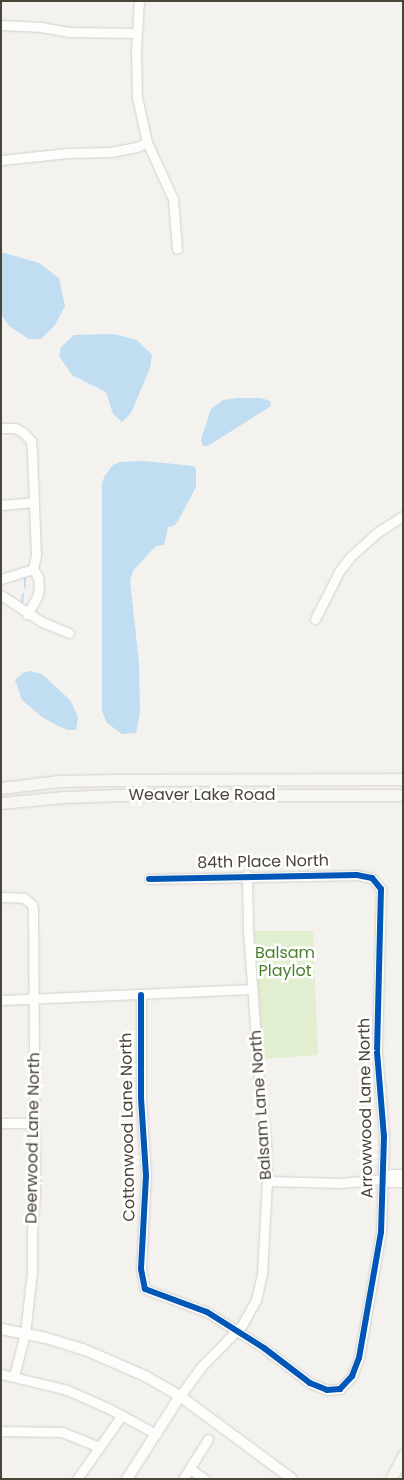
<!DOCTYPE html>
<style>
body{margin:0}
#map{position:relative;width:404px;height:1480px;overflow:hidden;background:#f4f2ee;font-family:Poppins,sans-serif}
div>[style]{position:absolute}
.green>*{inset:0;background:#e1eecf}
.water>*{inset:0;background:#c0ddf1}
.stream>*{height:2px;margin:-1px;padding:0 1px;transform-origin:1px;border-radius:1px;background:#c0ddf1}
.roads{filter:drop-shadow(0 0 1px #d2d0cb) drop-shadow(0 0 1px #d2d0cb)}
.minor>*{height:9px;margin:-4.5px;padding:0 4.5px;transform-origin:4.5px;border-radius:4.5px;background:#fdfdfc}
.tertiary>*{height:10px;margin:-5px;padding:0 5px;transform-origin:5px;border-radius:5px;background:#fdfdfc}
.secondary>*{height:11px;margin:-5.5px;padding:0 5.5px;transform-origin:5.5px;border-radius:5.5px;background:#f7f6f1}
.cycleway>*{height:6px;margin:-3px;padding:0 3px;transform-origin:3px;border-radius:3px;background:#0057b8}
span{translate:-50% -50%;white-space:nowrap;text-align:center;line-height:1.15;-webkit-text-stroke:5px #fff;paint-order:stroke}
.street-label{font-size:16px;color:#4b4439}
.park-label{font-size:16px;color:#4a7f2a}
.frame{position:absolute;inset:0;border:2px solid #4b4439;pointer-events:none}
</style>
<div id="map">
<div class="green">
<div style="clip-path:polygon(254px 931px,313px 931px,318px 1055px,263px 1059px)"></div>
</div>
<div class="water">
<div style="clip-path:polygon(1px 252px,39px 263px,59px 278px,65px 306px,55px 325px,41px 339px,29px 339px,9px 326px,1px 314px)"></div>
<div style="clip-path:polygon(114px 334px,137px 340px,152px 355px,150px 368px,131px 413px,122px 422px,113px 414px,106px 392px,72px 375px,59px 356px,61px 347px,74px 335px)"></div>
<div style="clip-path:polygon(237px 398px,261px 398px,270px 401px,271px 406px,208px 446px,203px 446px,201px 439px,211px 409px,223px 400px)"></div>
<div style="clip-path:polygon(144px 461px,194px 466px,196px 470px,196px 487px,178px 521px,174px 526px,168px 527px,164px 545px,156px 546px,150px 552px,133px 571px,130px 580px,139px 663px,140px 713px,136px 733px,122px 734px,107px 723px,102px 711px,102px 485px,104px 477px,113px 465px,120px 462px)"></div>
<div style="clip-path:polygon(30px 671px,42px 674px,70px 700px,78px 717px,76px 730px,68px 730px,60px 727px,42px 717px,22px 700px,15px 680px,23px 673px)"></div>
</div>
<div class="stream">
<div style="left:25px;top:587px;width:12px;rotate:-90deg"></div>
<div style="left:22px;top:604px;width:10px;rotate:-84deg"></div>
</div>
<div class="roads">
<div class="minor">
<div style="left:139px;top:1px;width:49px;rotate:93.5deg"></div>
<div style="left:136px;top:50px;width:47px;rotate:88.8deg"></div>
<div style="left:137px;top:97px;width:46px;rotate:77.5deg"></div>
<div style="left:147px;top:142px;width:63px;rotate:65.5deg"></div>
<div style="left:173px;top:199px;width:50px;rotate:85.4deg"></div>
<div style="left:1px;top:25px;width:40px;rotate:2.9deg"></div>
<div style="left:41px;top:27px;width:27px;rotate:10deg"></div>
<div style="left:68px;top:32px;width:69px;rotate:0.8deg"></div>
<div style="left:1px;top:160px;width:67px;rotate:-6deg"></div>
<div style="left:68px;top:153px;width:43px;rotate:-1.3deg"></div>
<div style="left:111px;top:152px;width:26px;rotate:-11deg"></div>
<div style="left:137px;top:147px;width:11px;rotate:-27deg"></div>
<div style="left:1px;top:428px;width:14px"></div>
<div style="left:15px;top:428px;width:10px;rotate:29deg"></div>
<div style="left:24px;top:433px;width:11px;rotate:49deg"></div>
<div style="left:31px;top:441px;width:11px;rotate:85deg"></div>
<div style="left:32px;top:452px;width:103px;rotate:87.8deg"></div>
<div style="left:36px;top:555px;width:14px;rotate:102deg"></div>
<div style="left:33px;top:569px;width:9px;rotate:58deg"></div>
<div style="left:38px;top:577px;width:10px;rotate:84deg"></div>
<div style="left:39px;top:587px;width:10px;rotate:101deg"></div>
<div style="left:37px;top:597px;width:20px;rotate:120deg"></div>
<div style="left:1px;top:505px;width:32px;rotate:-5deg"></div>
<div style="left:1px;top:579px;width:34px;rotate:-17deg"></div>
<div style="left:1px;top:595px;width:49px;rotate:33.4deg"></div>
<div style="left:42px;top:622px;width:29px;rotate:22deg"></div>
<div style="left:315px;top:619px;width:55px;rotate:-63deg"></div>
<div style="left:340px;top:570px;width:16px;rotate:-52deg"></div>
<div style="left:350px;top:557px;width:38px;rotate:-42deg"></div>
<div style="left:378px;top:532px;width:30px;rotate:-33deg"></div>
<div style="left:1px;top:897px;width:23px;rotate:2deg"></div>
<div style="left:24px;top:898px;width:11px;rotate:41deg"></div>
<div style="left:32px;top:905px;width:5px;rotate:79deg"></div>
<div style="left:33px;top:910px;width:286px;rotate:89.6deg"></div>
<div style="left:35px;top:1196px;width:36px;rotate:95deg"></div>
<div style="left:32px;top:1232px;width:40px;rotate:90deg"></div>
<div style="left:32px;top:1272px;width:61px;rotate:96.5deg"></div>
<div style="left:25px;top:1333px;width:44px;rotate:104.3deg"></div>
<div style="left:141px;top:995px;width:103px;rotate:90deg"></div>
<div style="left:141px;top:1098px;width:78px;rotate:86.3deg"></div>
<div style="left:146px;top:1176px;width:93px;rotate:93.1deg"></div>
<div style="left:141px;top:1269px;width:20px;rotate:79deg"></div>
<div style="left:145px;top:1289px;width:66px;rotate:20.4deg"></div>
<div style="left:207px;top:1312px;width:67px;rotate:32.3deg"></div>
<div style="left:264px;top:1348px;width:58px;rotate:37.3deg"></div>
<div style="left:310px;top:1383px;width:18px;rotate:22deg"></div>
<div style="left:327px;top:1390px;width:13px;rotate:-4deg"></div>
<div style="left:340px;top:1389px;width:18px;rotate:-47deg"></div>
<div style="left:352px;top:1376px;width:19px;rotate:-69deg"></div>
<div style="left:359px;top:1358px;width:128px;rotate:-80.1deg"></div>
<div style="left:381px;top:1232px;width:95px;rotate:-88.2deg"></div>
<div style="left:384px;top:1137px;width:85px;rotate:-94.7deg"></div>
<div style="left:377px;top:1052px;width:163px;rotate:-88.6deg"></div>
<div style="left:381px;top:889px;width:14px;rotate:-129deg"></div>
<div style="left:372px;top:878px;width:15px;rotate:-169deg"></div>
<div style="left:357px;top:875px;width:208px;rotate:178.9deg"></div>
<div style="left:1px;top:1000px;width:252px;rotate:-2.5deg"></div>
<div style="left:1px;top:1123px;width:33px"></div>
<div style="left:403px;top:1174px;width:12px;rotate:180deg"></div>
<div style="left:391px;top:1174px;width:9px;rotate:148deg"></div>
<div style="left:383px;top:1179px;width:9px;rotate:21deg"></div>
<div style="left:391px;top:1182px;width:12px"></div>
<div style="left:267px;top:1181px;width:74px;rotate:1.5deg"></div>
<div style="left:341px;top:1183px;width:42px;rotate:-5.4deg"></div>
<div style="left:1px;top:1374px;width:68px;rotate:13.6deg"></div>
<div style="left:67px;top:1390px;width:45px;rotate:23.7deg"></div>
<div style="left:108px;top:1408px;width:55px;rotate:28.4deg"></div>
<div style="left:180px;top:1396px;width:34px;rotate:-54deg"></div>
<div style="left:200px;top:1368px;width:60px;rotate:-45.7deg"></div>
<div style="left:242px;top:1325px;width:29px;rotate:-61deg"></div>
<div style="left:256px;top:1300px;width:27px;rotate:-77deg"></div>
<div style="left:262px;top:1274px;width:93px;rotate:-86.9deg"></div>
<div style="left:267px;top:1181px;width:40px;rotate:-91.4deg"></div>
<div style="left:266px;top:1141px;width:61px;rotate:-96.5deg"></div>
<div style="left:259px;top:1080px;width:149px;rotate:-94.2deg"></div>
<div style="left:248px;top:931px;width:56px;rotate:-91deg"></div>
<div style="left:1px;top:1431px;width:61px;rotate:0.9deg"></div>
<div style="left:62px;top:1432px;width:40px;rotate:22deg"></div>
<div style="left:190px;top:1469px;width:18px;rotate:34deg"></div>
<div style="left:77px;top:1479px;width:78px;rotate:-54.9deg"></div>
<div style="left:183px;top:1479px;width:47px;rotate:-58deg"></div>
</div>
<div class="tertiary">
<div style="left:1px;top:1329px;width:46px;rotate:11.3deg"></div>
<div style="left:46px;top:1338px;width:39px;rotate:17deg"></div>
<div style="left:83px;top:1349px;width:68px;rotate:23.5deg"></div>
<div style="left:145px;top:1376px;width:40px;rotate:29.7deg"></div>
<div style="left:180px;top:1396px;width:139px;rotate:36.5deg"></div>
<div style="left:127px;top:1479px;width:98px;rotate:-57.4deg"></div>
</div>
<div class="secondary">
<div style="left:1px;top:788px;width:58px;rotate:-6.9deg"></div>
<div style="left:59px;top:781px;width:52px;rotate:-1.1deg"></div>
<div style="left:111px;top:780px;width:292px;rotate:-0.2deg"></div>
<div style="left:1px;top:803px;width:63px;rotate:-5.4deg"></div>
<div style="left:64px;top:797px;width:56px;rotate:-2deg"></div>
<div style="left:120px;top:795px;width:283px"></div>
<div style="left:391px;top:1479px;width:27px;rotate:-63deg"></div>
</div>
</div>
<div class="cycleway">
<div style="left:141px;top:995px;width:103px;rotate:90deg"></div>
<div style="left:141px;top:1098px;width:78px;rotate:86.3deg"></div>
<div style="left:146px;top:1176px;width:93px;rotate:93.1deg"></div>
<div style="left:141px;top:1269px;width:20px;rotate:79deg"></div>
<div style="left:145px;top:1289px;width:66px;rotate:20.4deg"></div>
<div style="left:207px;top:1312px;width:67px;rotate:32.3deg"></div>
<div style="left:264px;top:1348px;width:58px;rotate:37.3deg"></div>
<div style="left:310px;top:1383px;width:18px;rotate:22deg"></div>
<div style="left:327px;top:1390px;width:13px;rotate:-4deg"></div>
<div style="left:340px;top:1389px;width:18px;rotate:-47deg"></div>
<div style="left:352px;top:1376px;width:19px;rotate:-69deg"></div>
<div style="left:359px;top:1358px;width:128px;rotate:-80.1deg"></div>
<div style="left:381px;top:1232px;width:95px;rotate:-88.2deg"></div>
<div style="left:384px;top:1137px;width:85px;rotate:-94.7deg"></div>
<div style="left:377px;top:1052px;width:163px;rotate:-88.6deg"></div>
<div style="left:381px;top:889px;width:14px;rotate:-129deg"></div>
<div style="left:372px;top:878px;width:15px;rotate:-169deg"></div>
<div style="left:357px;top:875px;width:208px;rotate:178.9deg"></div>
</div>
<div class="street-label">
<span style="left:202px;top:795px">Weaver Lake Road</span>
<span style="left:263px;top:862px;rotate:-1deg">84th Place North</span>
<span style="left:261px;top:1105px;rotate:-94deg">Balsam Lane North</span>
<span style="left:366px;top:1108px;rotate:-91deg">Arrowwood Lane North</span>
<span style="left:128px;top:1127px;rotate:-91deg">Cottonwood Lane North</span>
<span style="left:33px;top:1138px;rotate:-89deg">Deerwood Lane North</span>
</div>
<div class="park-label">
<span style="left:285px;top:962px">Balsam<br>Playlot</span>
</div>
<div class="frame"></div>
</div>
